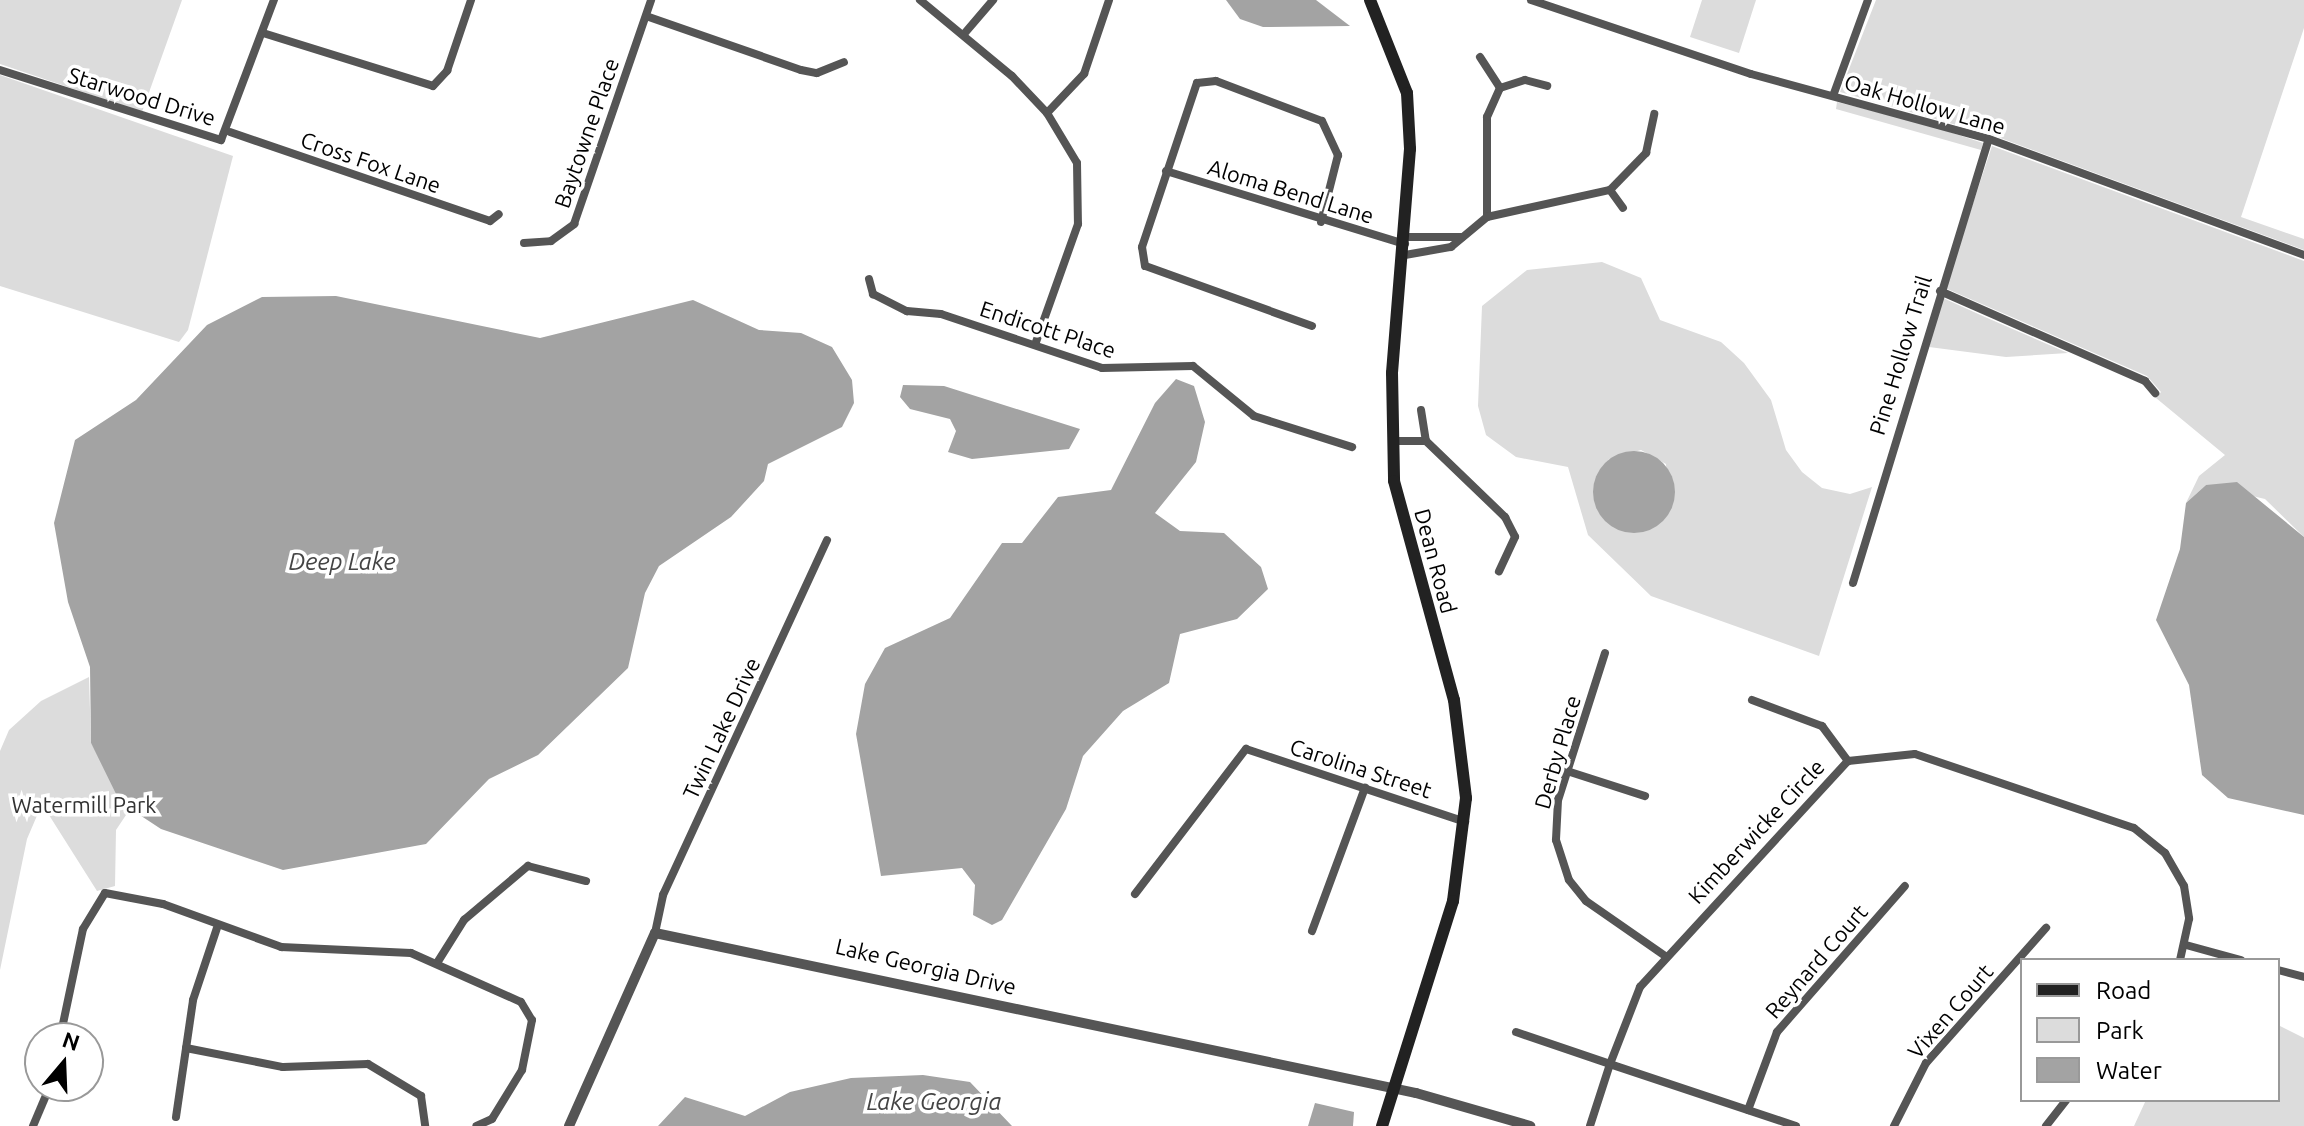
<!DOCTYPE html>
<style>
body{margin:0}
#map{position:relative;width:2304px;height:1126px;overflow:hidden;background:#fff;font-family:Ubuntu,sans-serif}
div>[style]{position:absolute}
.green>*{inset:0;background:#dcdcdc}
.water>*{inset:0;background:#a3a3a3}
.round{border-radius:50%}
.minor>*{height:8px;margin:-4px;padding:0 4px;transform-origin:4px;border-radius:4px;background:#555}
.tertiary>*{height:10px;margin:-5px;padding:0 5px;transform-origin:5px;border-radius:5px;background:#555}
.secondary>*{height:12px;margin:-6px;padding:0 6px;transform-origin:6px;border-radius:6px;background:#222}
span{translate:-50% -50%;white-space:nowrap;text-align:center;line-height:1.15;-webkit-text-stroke:7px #fff;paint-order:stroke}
.street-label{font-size:22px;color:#000}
.park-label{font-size:22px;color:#333}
.water-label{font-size:24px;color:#444;font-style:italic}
.legend{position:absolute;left:2020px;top:958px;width:260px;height:144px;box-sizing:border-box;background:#fff;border:2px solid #999;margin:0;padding:10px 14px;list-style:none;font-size:24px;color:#000}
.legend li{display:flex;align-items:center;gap:16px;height:40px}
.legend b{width:40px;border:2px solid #999}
.north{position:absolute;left:24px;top:1022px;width:80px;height:80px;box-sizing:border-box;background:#fff;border:2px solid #999;border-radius:50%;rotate:19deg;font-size:22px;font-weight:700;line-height:32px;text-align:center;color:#000}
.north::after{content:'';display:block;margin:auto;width:28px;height:36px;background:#000;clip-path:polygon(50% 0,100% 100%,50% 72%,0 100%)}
</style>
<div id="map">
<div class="green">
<div style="clip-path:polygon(0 0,182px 0,142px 112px,0 64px)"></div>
<div style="clip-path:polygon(1702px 0,1756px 0,1739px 53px,1690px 37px)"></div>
<div style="clip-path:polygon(1876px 0,2304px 0,2304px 28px,2241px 217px,2304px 239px,2304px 250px,1995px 136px,1840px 92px)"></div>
<div style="clip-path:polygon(0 75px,233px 156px,188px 330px,179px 342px,0 286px)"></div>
<div style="clip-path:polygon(1837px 102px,1925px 124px,1983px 143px,1981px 150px,1836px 109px)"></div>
<div style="clip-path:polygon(1992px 146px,2304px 261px,2304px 537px,2265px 499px,2206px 485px,2186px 503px,2199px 476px,2225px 455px,2156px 398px,2161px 392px,2147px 376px,1945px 288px)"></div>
<div style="clip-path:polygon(evenodd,1602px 262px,1641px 278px,1660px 320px,1721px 342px,1744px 363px,1771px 400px,1786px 450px,1802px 472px,1822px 488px,1850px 494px,1872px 487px,1819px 656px,1651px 596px,1588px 535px,1568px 467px,1516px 457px,1486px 435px,1478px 406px,1482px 306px,1527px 270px,1602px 262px,1641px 450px,1666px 464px,1668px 510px,1595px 487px,1609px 459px,1641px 450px)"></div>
<div style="clip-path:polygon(1943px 298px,1985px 317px,2068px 353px,2006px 357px,1929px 347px)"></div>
<div style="clip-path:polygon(89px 677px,91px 743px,128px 812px,116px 830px,115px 886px,97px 891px,42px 804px,27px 839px,0 970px,0 751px,9px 730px,41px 701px)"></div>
<div style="clip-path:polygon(2278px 1025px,2304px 1038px,2304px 1126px,2134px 1126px,2146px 1100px,2278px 1100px)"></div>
</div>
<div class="water">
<div style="clip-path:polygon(1226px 0,1316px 0,1350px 26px,1263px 27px,1240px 19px)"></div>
<div style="clip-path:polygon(336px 296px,540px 338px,693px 300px,759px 330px,801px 333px,832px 347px,852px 380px,854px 403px,842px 427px,768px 464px,764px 481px,731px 517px,659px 566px,645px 593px,628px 668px,538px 755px,489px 779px,426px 844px,283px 870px,161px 829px,120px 802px,91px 743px,90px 667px,68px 602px,54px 523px,75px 440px,136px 400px,207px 325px,262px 297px)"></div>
<div style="clip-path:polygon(1176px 379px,1194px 386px,1205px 422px,1196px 462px,1155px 513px,1180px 531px,1224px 533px,1261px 567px,1268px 589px,1237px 619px,1180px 634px,1169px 683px,1123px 711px,1083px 756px,1066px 809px,1002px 920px,992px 925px,973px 915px,975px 885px,962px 868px,881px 876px,856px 734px,865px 684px,885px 648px,950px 618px,1002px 543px,1022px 543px,1058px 497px,1111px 490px,1155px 403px)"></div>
<div style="clip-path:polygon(903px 385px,944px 386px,1080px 429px,1069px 449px,972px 459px,948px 452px,956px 431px,950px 419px,910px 409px,900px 397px)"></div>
<div class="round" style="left:1593px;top:451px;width:82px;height:82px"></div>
<div style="clip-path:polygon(2237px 482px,2304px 537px,2304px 815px,2228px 798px,2202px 775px,2189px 685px,2156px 620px,2180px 549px,2186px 503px,2206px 485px)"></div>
<div style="clip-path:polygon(923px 1075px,970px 1082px,1012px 1126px,658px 1126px,685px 1097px,745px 1116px,790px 1092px,851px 1078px)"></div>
<div style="clip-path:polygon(1315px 1103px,1354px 1112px,1353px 1126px,1308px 1126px)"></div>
</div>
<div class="minor">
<div style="left:920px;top:0;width:119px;rotate:39.6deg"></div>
<div style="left:1012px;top:76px;width:51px;rotate:46.6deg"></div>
<div style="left:1047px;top:113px;width:58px;rotate:59deg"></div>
<div style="left:1077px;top:163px;width:61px;rotate:89.1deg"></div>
<div style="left:1078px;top:224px;width:128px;rotate:109.6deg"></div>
<div style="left:1531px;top:0;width:232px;rotate:18.6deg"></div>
<div style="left:1751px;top:74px;width:247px;rotate:15.3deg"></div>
<div style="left:1989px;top:139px;width:336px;rotate:20.2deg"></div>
<div style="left:646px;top:16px;width:164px;rotate:19.2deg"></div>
<div style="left:801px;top:70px;width:16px;rotate:11deg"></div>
<div style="left:817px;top:73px;width:29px;rotate:-22deg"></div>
<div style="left:263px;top:33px;width:178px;rotate:17.3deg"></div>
<div style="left:433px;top:86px;width:21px;rotate:-47deg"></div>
<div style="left:447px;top:71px;width:75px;rotate:-71.3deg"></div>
<div style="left:964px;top:34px;width:45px;rotate:-49.5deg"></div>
<div style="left:1480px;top:57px;width:37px;rotate:57deg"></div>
<div style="left:0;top:70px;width:232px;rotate:17.6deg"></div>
<div style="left:221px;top:140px;width:150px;rotate:-69.3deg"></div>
<div style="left:1833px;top:96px;width:102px;rotate:-70deg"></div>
<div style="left:1047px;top:113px;width:54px;rotate:-46.5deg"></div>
<div style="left:1084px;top:74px;width:78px;rotate:-71.3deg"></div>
<div style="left:230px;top:132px;width:275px;rotate:18.9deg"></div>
<div style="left:490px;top:221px;width:11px;rotate:-38deg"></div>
<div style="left:1166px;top:171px;width:250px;rotate:17deg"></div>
<div style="left:1610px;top:190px;width:22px;rotate:54deg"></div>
<div style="left:1487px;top:217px;width:100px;rotate:-90deg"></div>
<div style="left:1487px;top:117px;width:32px;rotate:-66deg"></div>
<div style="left:1500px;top:88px;width:26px;rotate:-18deg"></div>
<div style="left:1525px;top:80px;width:23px;rotate:15deg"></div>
<div style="left:1406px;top:237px;width:56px"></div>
<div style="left:524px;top:243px;width:27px;rotate:-4deg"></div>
<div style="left:551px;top:241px;width:29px;rotate:-36deg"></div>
<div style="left:574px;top:224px;width:237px;rotate:-71deg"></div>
<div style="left:1405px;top:255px;width:47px;rotate:-9.9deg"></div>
<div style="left:1451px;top:247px;width:47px;rotate:-39.8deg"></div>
<div style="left:1487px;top:217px;width:126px;rotate:-12.4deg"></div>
<div style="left:1610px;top:190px;width:52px;rotate:-45.8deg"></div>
<div style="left:1646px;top:153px;width:40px;rotate:-78deg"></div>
<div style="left:869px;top:279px;width:16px;rotate:75deg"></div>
<div style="left:873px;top:294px;width:38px;rotate:27deg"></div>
<div style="left:907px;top:311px;width:34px;rotate:5deg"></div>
<div style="left:941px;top:314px;width:170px;rotate:18.5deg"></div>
<div style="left:1102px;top:368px;width:91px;rotate:-1.3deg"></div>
<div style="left:1193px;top:366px;width:79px;rotate:39.3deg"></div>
<div style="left:1254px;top:416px;width:103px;rotate:17.6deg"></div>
<div style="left:1940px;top:291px;width:224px;rotate:23.7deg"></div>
<div style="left:2145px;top:381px;width:16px;rotate:50deg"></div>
<div style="left:1312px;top:326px;width:177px;rotate:-160.2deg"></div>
<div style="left:1145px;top:266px;width:19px;rotate:-99deg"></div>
<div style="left:1142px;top:247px;width:173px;rotate:-71.5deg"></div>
<div style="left:1197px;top:83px;width:19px;rotate:-6deg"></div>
<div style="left:1216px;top:81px;width:113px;rotate:20.7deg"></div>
<div style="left:1322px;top:121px;width:38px;rotate:65deg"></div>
<div style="left:1338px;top:155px;width:69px;rotate:104.2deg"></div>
<div style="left:1421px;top:410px;width:31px;rotate:81deg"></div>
<div style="left:1392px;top:441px;width:34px"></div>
<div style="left:1426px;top:441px;width:110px;rotate:43.9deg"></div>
<div style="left:1505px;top:517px;width:22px;rotate:63deg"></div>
<div style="left:1515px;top:537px;width:38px;rotate:115deg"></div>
<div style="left:1853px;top:583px;width:464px;rotate:-73deg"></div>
<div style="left:1605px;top:653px;width:154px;rotate:107.7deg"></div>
<div style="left:1558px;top:800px;width:40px;rotate:92.9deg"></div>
<div style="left:1556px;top:840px;width:42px;rotate:72deg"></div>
<div style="left:1569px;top:880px;width:27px;rotate:51deg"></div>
<div style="left:1586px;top:901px;width:96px;rotate:34.8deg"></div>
<div style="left:1752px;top:700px;width:75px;rotate:20.4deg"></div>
<div style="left:1822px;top:726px;width:44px;rotate:53.4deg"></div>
<div style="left:1567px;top:771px;width:82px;rotate:17.8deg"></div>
<div style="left:1135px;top:894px;width:183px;rotate:-52.6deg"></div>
<div style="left:1246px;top:749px;width:231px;rotate:18.4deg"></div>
<div style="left:1312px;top:931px;width:153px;rotate:-69.7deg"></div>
<div style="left:655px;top:933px;width:39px;rotate:-78deg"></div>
<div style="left:663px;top:895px;width:391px;rotate:-65.2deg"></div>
<div style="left:2186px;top:945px;width:57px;rotate:15.3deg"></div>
<div style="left:437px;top:963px;width:51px;rotate:-57.9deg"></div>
<div style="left:464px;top:920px;width:84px;rotate:-40.2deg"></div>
<div style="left:528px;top:866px;width:60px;rotate:14.5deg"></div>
<div style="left:2278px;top:970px;width:27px;rotate:15deg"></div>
<div style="left:1516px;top:1032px;width:99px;rotate:18.8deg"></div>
<div style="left:1610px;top:1064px;width:65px;rotate:107.9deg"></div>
<div style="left:60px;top:1038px;width:111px;rotate:-78.1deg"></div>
<div style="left:83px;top:929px;width:42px;rotate:-58.6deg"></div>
<div style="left:105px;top:893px;width:59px;rotate:10.7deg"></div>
<div style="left:163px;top:904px;width:126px;rotate:20deg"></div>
<div style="left:281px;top:947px;width:130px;rotate:2.6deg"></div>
<div style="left:411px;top:953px;width:120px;rotate:24deg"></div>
<div style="left:521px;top:1002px;width:21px;rotate:59deg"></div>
<div style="left:532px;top:1020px;width:51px;rotate:101.3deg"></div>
<div style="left:522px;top:1070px;width:57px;rotate:121.5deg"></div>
<div style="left:492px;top:1119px;width:17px;rotate:156deg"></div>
<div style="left:186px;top:1048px;width:99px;rotate:11.1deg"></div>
<div style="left:283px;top:1067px;width:85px;rotate:-2deg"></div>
<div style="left:368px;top:1064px;width:62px;rotate:31.1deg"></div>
<div style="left:421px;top:1096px;width:30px;rotate:82deg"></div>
<div style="left:1748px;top:1110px;width:83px;rotate:-69.6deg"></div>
<div style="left:1777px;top:1032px;width:194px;rotate:-48.8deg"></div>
<div style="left:176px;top:1117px;width:118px;rotate:-81.7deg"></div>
<div style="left:193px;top:1000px;width:76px;rotate:-71.6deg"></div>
<div style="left:33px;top:1126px;width:43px;rotate:-67deg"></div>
<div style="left:1796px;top:1126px;width:196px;rotate:-161.6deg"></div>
<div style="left:1610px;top:1064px;width:83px;rotate:-68.7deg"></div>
<div style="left:1640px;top:987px;width:307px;rotate:-47.4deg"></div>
<div style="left:1848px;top:761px;width:67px;rotate:-6deg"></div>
<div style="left:1915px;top:754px;width:231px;rotate:18.7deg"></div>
<div style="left:2134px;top:828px;width:40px;rotate:39deg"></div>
<div style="left:2165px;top:853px;width:38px;rotate:60deg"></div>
<div style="left:2184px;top:886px;width:33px;rotate:81deg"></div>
<div style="left:2189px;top:919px;width:42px;rotate:102.4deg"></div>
<div style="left:1894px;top:1126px;width:71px;rotate:-63.1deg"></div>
<div style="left:1926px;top:1063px;width:181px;rotate:-48.4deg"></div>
<div style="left:2046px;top:1126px;width:33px;rotate:-52deg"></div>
</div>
<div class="tertiary">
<div style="left:569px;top:1126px;width:211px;rotate:-66deg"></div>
<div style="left:655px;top:933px;width:778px;rotate:11.87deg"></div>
<div style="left:1416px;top:1093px;width:119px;rotate:16.1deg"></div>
</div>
<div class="secondary">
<div style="left:1370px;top:0;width:100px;rotate:68.3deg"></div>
<div style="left:1407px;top:93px;width:56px;rotate:86.9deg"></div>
<div style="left:1410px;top:149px;width:225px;rotate:94.6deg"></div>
<div style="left:1392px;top:373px;width:108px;rotate:88.9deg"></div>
<div style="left:1394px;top:481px;width:227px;rotate:74.7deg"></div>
<div style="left:1454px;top:700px;width:99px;rotate:83deg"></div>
<div style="left:1466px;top:798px;width:104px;rotate:97.2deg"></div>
<div style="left:1453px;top:901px;width:236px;rotate:107.5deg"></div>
</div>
<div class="street-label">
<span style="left:142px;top:96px;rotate:17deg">Starwood Drive</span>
<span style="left:1925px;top:104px;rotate:16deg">Oak Hollow Lane</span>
<span style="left:586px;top:133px;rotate:-71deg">Baytowne Place</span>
<span style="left:371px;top:162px;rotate:19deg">Cross Fox Lane</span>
<span style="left:1291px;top:191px;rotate:17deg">Aloma Bend Lane</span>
<span style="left:1048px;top:329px;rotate:18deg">Endicott Place</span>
<span style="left:1900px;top:355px;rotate:-73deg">Pine Hollow Trail</span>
<span style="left:1436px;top:561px;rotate:75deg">Dean Road</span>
<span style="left:721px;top:728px;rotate:-65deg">Twin Lake Drive</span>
<span style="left:1557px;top:752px;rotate:-74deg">Derby Place</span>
<span style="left:1361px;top:768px;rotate:18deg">Carolina Street</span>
<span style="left:1756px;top:831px;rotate:-47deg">Kimberwicke Circle</span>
<span style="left:1816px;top:961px;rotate:-49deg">Reynard Court</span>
<span style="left:926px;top:966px;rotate:13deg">Lake Georgia Drive</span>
<span style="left:1950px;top:1011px;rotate:-49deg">Vixen Court</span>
</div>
<div class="park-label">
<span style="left:84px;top:805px">Watermill Park</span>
</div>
<div class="water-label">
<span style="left:342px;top:562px">Deep Lake</span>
<span style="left:934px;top:1102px">Lake Georgia</span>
</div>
<ul class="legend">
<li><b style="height:10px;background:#222"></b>Road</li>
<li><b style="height:22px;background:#dcdcdc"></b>Park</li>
<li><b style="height:22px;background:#a3a3a3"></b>Water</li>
</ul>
<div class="north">N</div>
</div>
